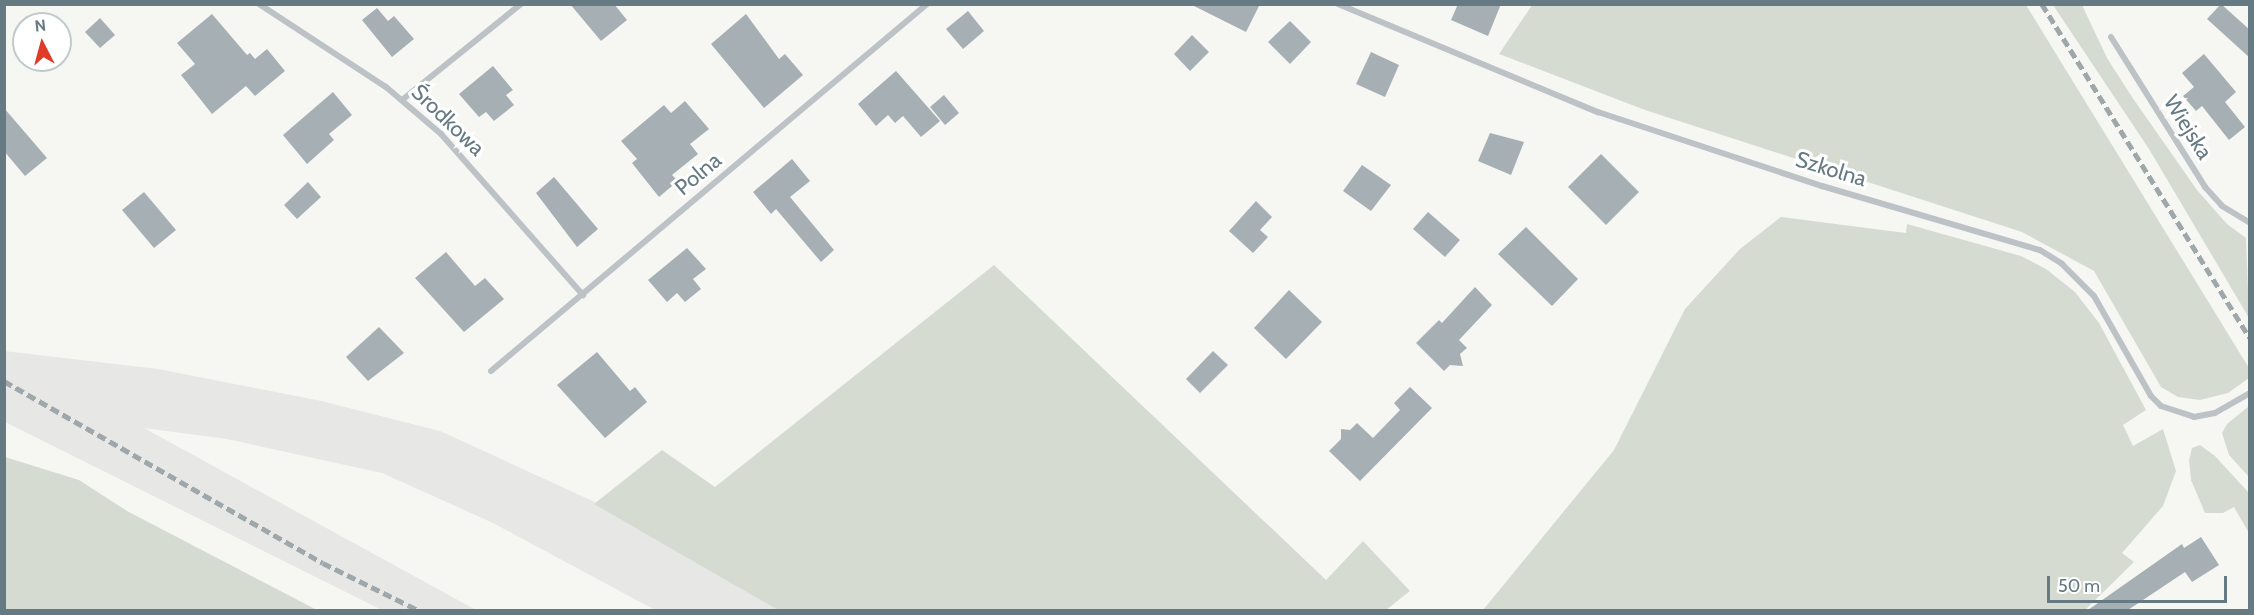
<!DOCTYPE html>
<meta charset="utf-8">
<style>
body{margin:0}
#map{position:relative;width:2254px;height:615px;overflow:hidden;background:#f6f6f3;font-family:Cabin,sans-serif}
div>[style]{position:absolute}
.built>*{inset:0;background:#e7e7e6}
.green>*{inset:0;background:#d6dbd2}
.building>*{inset:0;background:#a6b0b4}
.street>*{height:6px;margin:-3px;padding:0 3px;transform-origin:3px;border-radius:3px;background:#bcc2c5}
.rail>*{height:4.5px;margin-top:-2.25px;transform-origin:0;background:repeating-linear-gradient(90deg,#9ea7aa 0 9px,transparent 0 13.5px)}
span{translate:-50% -50%;white-space:nowrap;text-align:center;line-height:1.15;-webkit-text-stroke:6px #fff;paint-order:stroke}
.street-label{font-size:22px;color:#657a83}
.frame{position:absolute;inset:0;border:6px solid #657a83;pointer-events:none}
.north{position:absolute;left:12px;top:12px;width:60px;height:60px;box-sizing:border-box;background:#fff;border:2px solid #c1cacd;border-radius:50%;rotate:354deg;font-size:16px;font-weight:700;line-height:24px;text-align:center;color:#657a83}
.north::after{content:'';display:block;margin:auto;width:21px;height:27px;background:#e03a29;clip-path:polygon(50% 0,100% 100%,50% 72%,0 100%)}
.scale{position:absolute;left:2047px;top:576px;width:180px;height:27px;box-sizing:border-box;border:3px solid #657a83;border-top:0;padding-left:8px;font-size:18px;line-height:21px;white-space:nowrap;color:#657a83;-webkit-text-stroke:4px #fff;paint-order:stroke}
</style>
<div id="map">
<div class="built">
<div style="clip-path:polygon(4px 351px,158px 369px,321px 401px,440px 431px,669px 536px,797px 610px,655px 610px,493px 523px,382px 473px,227px 439px,144px 428px,476px 610px,382px 610px,5px 422px)"></div>
</div>
<div class="green">
<div style="clip-path:polygon(1532px 5px,2026px 5px,2249px 368px,2249px 378px,2228px 393px,2200px 400px,2178px 397px,2161px 387px,2094px 271px,2022px 232px,1645px 110px,1499px 54px)"></div>
<div style="clip-path:polygon(2053px 5px,2082px 5px,2107px 58px,2132px 97px,2197px 190px,2227px 224px,2246px 238px,2249px 318px,2149px 149px)"></div>
<div style="clip-path:polygon(1781px 217px,1906px 233px,1907px 224px,2021px 256px,2046px 269px,2075px 292px,2099px 323px,2146px 410px,2123px 425px,2133px 446px,2163px 429px,2176px 471px,2163px 506px,2122px 553px,2134px 562px,2085px 610px,1483px 610px,1614px 450px,1685px 309px,1740px 249px)"></div>
<div style="clip-path:polygon(994px 265px,1326px 580px,1363px 541px,1410px 591px,1386px 610px,778px 610px,594px 504px,662px 450px,715px 487px)"></div>
<div style="clip-path:polygon(2249px 406px,2249px 477px,2229px 455px,2222px 433px,2227px 424px)"></div>
<div style="clip-path:polygon(2200px 445px,2215px 456px,2249px 493px,2249px 533px,2234px 507px,2223px 513px,2205px 513px,2191px 480px,2189px 460px,2192px 448px)"></div>
<div style="clip-path:polygon(5px 457px,79px 480px,127px 511px,317px 610px,5px 610px)"></div>
</div>
<div class="building">
<div style="clip-path:polygon(570px 4px,614px 4px,627px 20px,601px 41px)"></div>
<div style="clip-path:polygon(1190px 4px,1260px 4px,1246px 32px)"></div>
<div style="clip-path:polygon(1458px 4px,1501px 4px,1488px 36px,1451px 20px)"></div>
<div style="clip-path:polygon(2221px 4px,2250px 30px,2250px 58px,2207px 19px)"></div>
<div style="clip-path:polygon(377px 8px,388px 21px,394px 16px,414px 39px,392px 57px,362px 20px)"></div>
<div style="clip-path:polygon(968px 11px,984px 31px,963px 49px,946px 29px)"></div>
<div style="clip-path:polygon(212px 14px,247px 55px,250px 53px,255px 59px,267px 49px,285px 71px,255px 96px,246px 86px,212px 114px,181px 75px,195px 64px,177px 43px)"></div>
<div style="clip-path:polygon(746px 14px,779px 59px,785px 54px,803px 75px,764px 108px,711px 44px)"></div>
<div style="clip-path:polygon(100px 18px,115px 35px,100px 48px,85px 32px)"></div>
<div style="clip-path:polygon(1290px 21px,1311px 42px,1290px 64px,1268px 42px)"></div>
<div style="clip-path:polygon(1192px 35px,1209px 52px,1190px 71px,1174px 54px)"></div>
<div style="clip-path:polygon(1371px 52px,1399px 65px,1385px 97px,1356px 84px)"></div>
<div style="clip-path:polygon(2204px 54px,2236px 92px,2225px 102px,2245px 127px,2229px 140px,2202px 106px,2196px 111px,2183px 96px,2194px 87px,2182px 73px)"></div>
<div style="clip-path:polygon(493px 66px,513px 90px,506px 95px,514px 105px,494px 121px,486px 112px,479px 117px,459px 94px)"></div>
<div style="clip-path:polygon(896px 71px,940px 121px,921px 137px,903px 116px,895px 123px,888px 115px,876px 126px,858px 104px)"></div>
<div style="clip-path:polygon(333px 92px,352px 115px,329px 134px,334px 140px,307px 164px,283px 135px)"></div>
<div style="clip-path:polygon(944px 95px,959px 113px,945px 125px,930px 107px)"></div>
<div style="clip-path:polygon(685px 101px,709px 129px,690px 144px,698px 154px,672px 175px,678px 181px,659px 197px,632px 163px,637px 159px,621px 141px,664px 105px,671px 113px)"></div>
<div style="clip-path:polygon(4px 108px,47px 158px,25px 176px,4px 151px)"></div>
<div style="clip-path:polygon(1490px 133px,1524px 142px,1511px 175px,1478px 161px)"></div>
<div style="clip-path:polygon(1601px 154px,1639px 192px,1606px 225px,1568px 187px)"></div>
<div style="clip-path:polygon(792px 159px,810px 181px,790px 197px,834px 250px,821px 262px,776px 209px,771px 214px,753px 192px)"></div>
<div style="clip-path:polygon(1362px 165px,1391px 185px,1371px 211px,1343px 191px)"></div>
<div style="clip-path:polygon(554px 177px,598px 229px,577px 247px,536px 193px)"></div>
<div style="clip-path:polygon(308px 182px,321px 197px,297px 219px,284px 205px)"></div>
<div style="clip-path:polygon(144px 192px,176px 230px,154px 248px,122px 210px)"></div>
<div style="clip-path:polygon(1256px 201px,1272px 217px,1260px 230px,1268px 237px,1253px 253px,1229px 231px)"></div>
<div style="clip-path:polygon(1428px 212px,1460px 240px,1445px 257px,1413px 229px)"></div>
<div style="clip-path:polygon(1526px 227px,1578px 279px,1552px 306px,1498px 254px)"></div>
<div style="clip-path:polygon(687px 248px,706px 269px,693px 279px,701px 289px,685px 302px,677px 293px,667px 302px,648px 280px)"></div>
<div style="clip-path:polygon(446px 252px,475px 286px,485px 278px,504px 299px,464px 332px,415px 278px)"></div>
<div style="clip-path:polygon(1475px 287px,1492px 305px,1459px 340px,1467px 348px,1460px 354px,1463px 366px,1450px 365px,1444px 371px,1416px 343px,1439px 320px,1442px 323px)"></div>
<div style="clip-path:polygon(1289px 290px,1322px 322px,1286px 359px,1254px 328px)"></div>
<div style="clip-path:polygon(379px 327px,404px 353px,368px 381px,346px 357px)"></div>
<div style="clip-path:polygon(1213px 351px,1228px 365px,1200px 393px,1186px 379px)"></div>
<div style="clip-path:polygon(597px 352px,630px 391px,635px 387px,647px 402px,605px 438px,557px 385px)"></div>
<div style="clip-path:polygon(1410px 387px,1432px 408px,1360px 481px,1329px 451px,1341px 439px,1341px 429px,1350px 430px,1357px 423px,1373px 438px,1400px 410px,1394px 403px)"></div>
<div style="clip-path:polygon(2201px 537px,2219px 565px,2192px 582px,2185px 572px,2128px 610px,2088px 610px,2182px 544px,2184px 548px)"></div>
</div>
<div class="street">
<div style="left:259px;top:4px;width:152px;rotate:33.2deg"></div>
<div style="left:386px;top:87px;width:72px;rotate:40.5deg"></div>
<div style="left:441px;top:134px;width:215px;rotate:48.6deg"></div>
<div style="left:1338px;top:4px;width:282px;rotate:22.6deg"></div>
<div style="left:1598px;top:112px;width:236px;rotate:18.3deg"></div>
<div style="left:1822px;top:186px;width:227px;rotate:16.4deg"></div>
<div style="left:2040px;top:250px;width:26px;rotate:32deg"></div>
<div style="left:2062px;top:264px;width:45px;rotate:45deg"></div>
<div style="left:2094px;top:296px;width:115px;rotate:60.3deg"></div>
<div style="left:2151px;top:396px;width:14px;rotate:45deg"></div>
<div style="left:2161px;top:406px;width:35px;rotate:18deg"></div>
<div style="left:2194px;top:417px;width:21px;rotate:-11deg"></div>
<div style="left:2215px;top:413px;width:40px;rotate:-29.7deg"></div>
<div style="left:2111px;top:37px;width:177px;rotate:57.9deg"></div>
<div style="left:2205px;top:187px;width:25px;rotate:48deg"></div>
<div style="left:2222px;top:206px;width:33px;rotate:31deg"></div>
<div style="left:402px;top:100px;width:153px;rotate:-38.9deg"></div>
<div style="left:491px;top:371px;width:570px;rotate:-40.09deg"></div>
</div>
<div class="rail">
<div style="left:2042px;top:4px;width:393px;rotate:58.1deg"></div>
<div style="left:4px;top:381px;width:367px;rotate:29.7deg"></div>
<div style="left:323px;top:563px;width:106px;rotate:26.3deg"></div>
</div>
<div class="street-label">
<span style="left:448px;top:120px;rotate:44deg">Środkowa</span>
<span style="left:2188px;top:127px;rotate:58deg">Wiejska</span>
<span style="left:1831px;top:169px;rotate:17deg">Szkolna</span>
<span style="left:698px;top:174px;rotate:-40deg">Polna</span>
</div>
<div class="frame"></div>
<div class="north">N</div>
<div class="scale">50 m</div>
</div>
